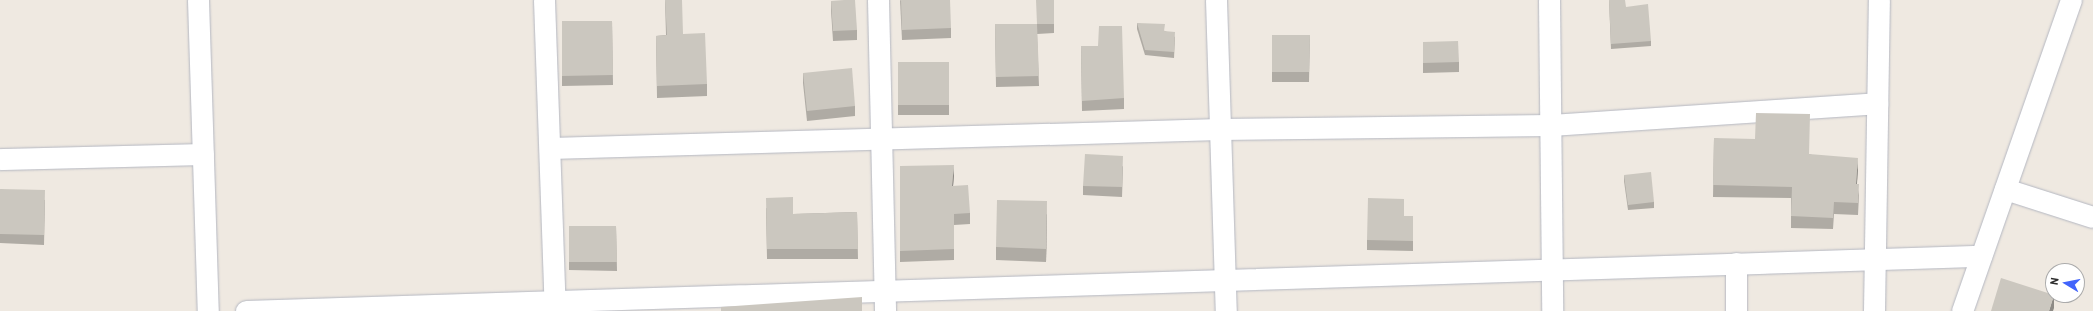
<!DOCTYPE html>
<style>
body{margin:0}
#map{position:relative;width:2093px;height:311px;overflow:hidden;background:#efe9e1;font-family:Barlow,sans-serif}
div>[style]{position:absolute}
.roads{filter:drop-shadow(0 0 1px #b4b7c1) drop-shadow(0 0 1px #b4b7c1)}
.street>*{height:21px;margin:-10.5px;padding:0 10.5px;transform-origin:10.5px;border-radius:10.5px;background:#fff}
.wall>*{inset:0;background:#afaba4}
.shaded-wall>*{inset:0;background:#8e8b86}
.building>*{inset:0;background:#cbc7bf}
span{translate:-50% -50%;white-space:nowrap;text-align:center;line-height:1.15;-webkit-text-stroke:4px #fff;paint-order:stroke}
.north{position:absolute;left:2045px;top:263px;width:40px;height:40px;box-sizing:border-box;background:#fff;border:1px solid #ababab;border-radius:50%;rotate:280deg;font-size:11px;font-weight:700;line-height:16px;text-align:center;color:#2e2e2e}
.north::after{content:'';display:block;margin:auto;width:14px;height:18px;background:#4264fb;clip-path:polygon(50% 0,100% 100%,50% 72%,0 100%)}
</style>
<div id="map">
<div class="roads">
<div class="street">
<div style="left:198px;top:0;width:311px;rotate:88.2deg"></div>
<div style="left:544px;top:0;width:311px;rotate:88deg"></div>
<div style="left:878px;top:0;width:311px;rotate:88.7deg"></div>
<div style="left:1216px;top:0;width:311px;rotate:88.2deg"></div>
<div style="left:1549px;top:0;width:311px;rotate:89.4deg"></div>
<div style="left:550px;top:148px;width:670px;rotate:-1.62deg"></div>
<div style="left:1220px;top:129px;width:330px;rotate:-0.7deg"></div>
<div style="left:1550px;top:125px;width:328px;rotate:-3.8deg"></div>
<div style="left:0;top:159px;width:203px;rotate:-1.4deg"></div>
<div style="left:2005px;top:189px;width:92px;rotate:17.7deg"></div>
<div style="left:1736px;top:263px;width:48px;rotate:90deg"></div>
<div style="left:246px;top:311px;width:1736px;rotate:-1.82deg"></div>
<div style="left:1874px;top:311px;width:311px;rotate:-89.1deg"></div>
<div style="left:1962px;top:311px;width:330px;rotate:-70.7deg"></div>
</div>
</div>
<div class="wall">
<div style="clip-path:polygon(665px 0,683px 34px,707px 84px,707px 96px,657px 98px,656px 36px,666px 35px)"></div>
<div style="clip-path:polygon(900px 0,951px 28px,951px 38px,902px 40px)"></div>
<div style="clip-path:polygon(1054px 0,1054px 33px,1037px 34px,1039px 86px,996px 87px,995px 24px,1037px 24px)"></div>
<div style="clip-path:polygon(1609px 0,1626px 7px,1651px 41px,1651px 46px,1611px 49px)"></div>
<div style="clip-path:polygon(831px 1px,857px 30px,857px 40px,833px 41px,831px 11px)"></div>
<div style="clip-path:polygon(562px 21px,612px 21px,613px 85px,562px 86px)"></div>
<div style="clip-path:polygon(1137px 23px,1165px 31px,1175px 37px,1174px 58px,1145px 55px,1137px 29px)"></div>
<div style="clip-path:polygon(1272px 35px,1310px 35px,1309px 82px,1272px 82px)"></div>
<div style="clip-path:polygon(1423px 42px,1459px 62px,1459px 72px,1423px 73px)"></div>
<div style="clip-path:polygon(1081px 46px,1124px 98px,1124px 109px,1082px 111px)"></div>
<div style="clip-path:polygon(898px 62px,949px 62px,949px 115px,898px 115px)"></div>
<div style="clip-path:polygon(803px 73px,855px 106px,855px 116px,807px 121px,803px 83px)"></div>
<div style="clip-path:polygon(1714px 138px,1809px 154px,1858px 169px,1857px 184px,1859px 195px,1858px 215px,1834px 214px,1833px 229px,1791px 228px,1791px 198px,1713px 197px)"></div>
<div style="clip-path:polygon(900px 166px,954px 176px,953px 186px,970px 213px,970px 224px,954px 225px,954px 260px,900px 262px)"></div>
<div style="clip-path:polygon(1123px 166px,1122px 197px,1083px 195px,1083px 186px)"></div>
<div style="clip-path:polygon(1624px 175px,1654px 202px,1654px 208px,1628px 210px,1624px 181px)"></div>
<div style="clip-path:polygon(0 189px,45px 200px,44px 245px,0 243px)"></div>
<div style="clip-path:polygon(766px 208px,793px 214px,857px 212px,858px 259px,767px 259px)"></div>
<div style="clip-path:polygon(1047px 214px,1046px 262px,996px 260px,996px 247px)"></div>
<div style="clip-path:polygon(1404px 216px,1413px 216px,1413px 251px,1367px 250px,1367px 240px)"></div>
<div style="clip-path:polygon(569px 226px,616px 226px,617px 271px,569px 270px)"></div>
</div>
<div class="shaded-wall">
<div style="clip-path:polygon(1858px 158px,1858px 169px,1856px 195px,1856px 184px)"></div>
<div style="clip-path:polygon(954px 165px,954px 176px,952px 197px,952px 186px)"></div>
<div style="clip-path:polygon(1047px 201px,1047px 214px,1046px 262px,1046px 249px)"></div>
<div style="clip-path:polygon(2054px 295px,2054px 308px,2053px 311px,2049px 311px)"></div>
</div>
<div class="building">
<div style="clip-path:polygon(665px 0,682px 0,683px 34px,705px 33px,707px 84px,657px 86px,656px 36px,667px 35px)"></div>
<div style="clip-path:polygon(844px 0,855px 0,857px 30px,833px 31px,831px 1px)"></div>
<div style="clip-path:polygon(901px 0,950px 0,951px 28px,902px 30px)"></div>
<div style="clip-path:polygon(1036px 0,1054px 0,1054px 24px,1037px 24px)"></div>
<div style="clip-path:polygon(1609px 0,1625px 0,1626px 7px,1648px 4px,1651px 41px,1611px 44px)"></div>
<div style="clip-path:polygon(562px 21px,612px 21px,613px 75px,562px 76px)"></div>
<div style="clip-path:polygon(1137px 23px,1165px 24px,1164px 31px,1175px 32px,1174px 52px,1145px 50px)"></div>
<div style="clip-path:polygon(995px 24px,1037px 24px,1039px 76px,996px 77px)"></div>
<div style="clip-path:polygon(1099px 26px,1122px 26px,1124px 98px,1082px 101px,1081px 46px,1098px 46px)"></div>
<div style="clip-path:polygon(1272px 35px,1310px 35px,1309px 72px,1272px 72px)"></div>
<div style="clip-path:polygon(1458px 41px,1459px 62px,1423px 63px,1423px 42px)"></div>
<div style="clip-path:polygon(898px 62px,949px 62px,949px 105px,898px 105px)"></div>
<div style="clip-path:polygon(852px 68px,855px 106px,807px 111px,803px 73px)"></div>
<div style="clip-path:polygon(1756px 113px,1810px 114px,1809px 154px,1858px 158px,1856px 184px,1859px 184px,1858px 203px,1834px 202px,1833px 218px,1791px 216px,1792px 187px,1713px 185px,1714px 138px,1755px 139px)"></div>
<div style="clip-path:polygon(1085px 154px,1123px 156px,1122px 187px,1083px 186px)"></div>
<div style="clip-path:polygon(954px 165px,952px 186px,968px 185px,970px 213px,954px 214px,954px 249px,900px 251px,900px 166px)"></div>
<div style="clip-path:polygon(1651px 172px,1654px 202px,1628px 205px,1624px 175px)"></div>
<div style="clip-path:polygon(0 189px,45px 190px,44px 235px,0 234px)"></div>
<div style="clip-path:polygon(793px 197px,793px 214px,857px 212px,858px 249px,767px 249px,766px 198px)"></div>
<div style="clip-path:polygon(1368px 198px,1404px 199px,1404px 216px,1413px 216px,1413px 241px,1367px 240px)"></div>
<div style="clip-path:polygon(997px 200px,1047px 201px,1046px 249px,996px 247px)"></div>
<div style="clip-path:polygon(569px 226px,616px 226px,617px 262px,569px 262px)"></div>
<div style="clip-path:polygon(2001px 278px,2054px 295px,2049px 311px,1991px 311px)"></div>
<div style="clip-path:polygon(862px 297px,862px 311px,721px 311px,721px 307px)"></div>
</div>
<div class="north">N</div>
</div>
